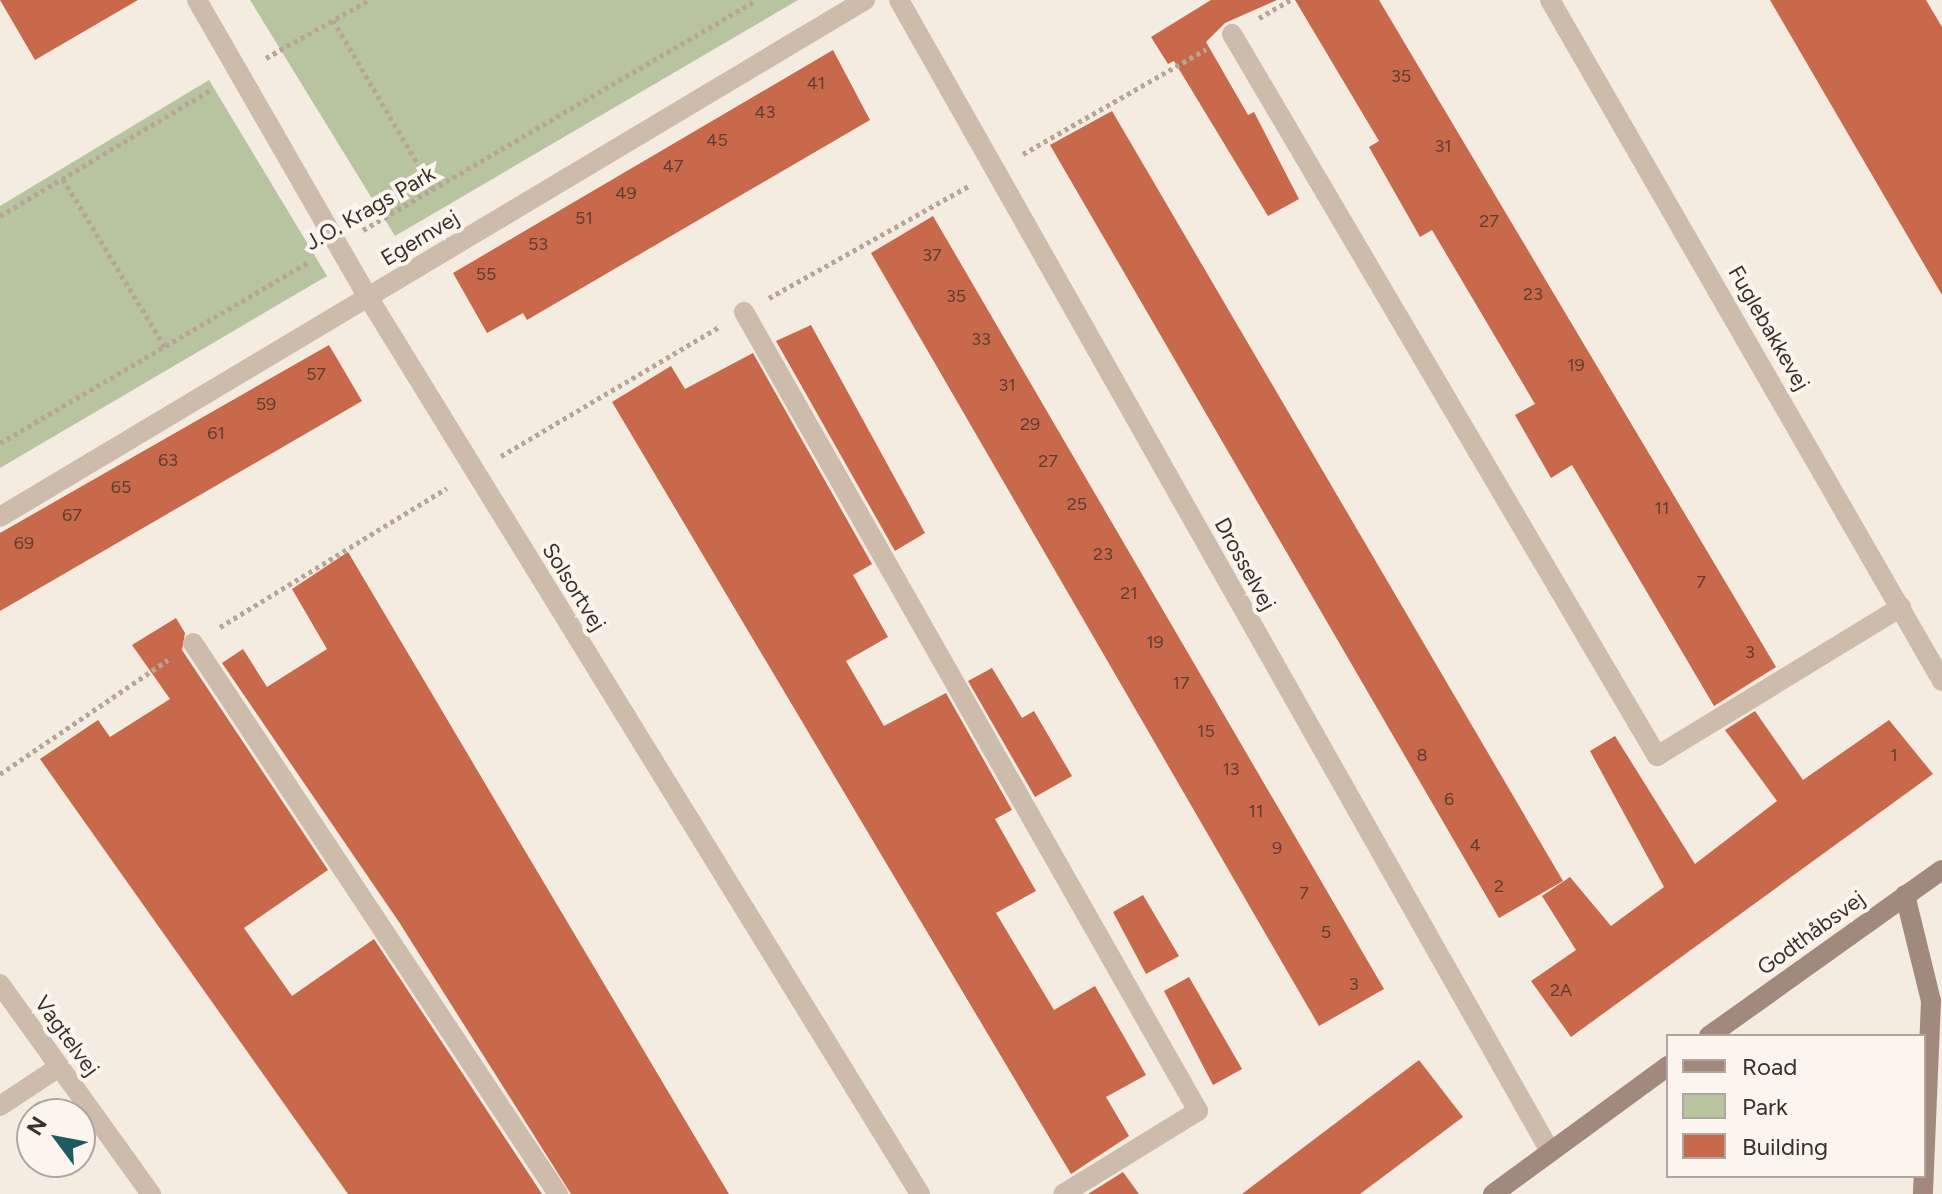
<!DOCTYPE html>
<meta charset="utf-8">
<style>
body{margin:0}
#map{position:relative;width:1942px;height:1194px;overflow:hidden;background:#f4ebe1;font-family:Figtree,sans-serif}
div>[style]{position:absolute}
.green>*{inset:0;background:#b8c4a0}
.building>*{inset:0;background:#c8694b}
.path>*{height:5px;margin-top:-2.5px;transform-origin:0;background:repeating-linear-gradient(90deg,#b9a596 0 4px,transparent 0 8px)}
.lane>*{height:20px;margin:-10px;padding:0 10px;transform-origin:10px;border-radius:10px;background:#cdbbac}
.street>*{height:20px;margin:-10px;padding:0 10px;transform-origin:10px;border-radius:10px;background:#cdbbac}
.secondary>*{height:20px;margin:-10px;padding:0 10px;transform-origin:10px;border-radius:10px;background:#a18a7d}
span{translate:-50% -50%;white-space:nowrap;text-align:center;line-height:1.15;-webkit-text-stroke:8px #fbf5ee;paint-order:stroke}
.number-label{font-size:18px;color:#5e3e33}
.number-label span{-webkit-text-stroke-width:0}
.street-label{font-size:22px;color:#3b302b}
.legend{position:absolute;left:1666px;top:1034px;width:260px;height:144px;box-sizing:border-box;background:#fbf5ee;border:2px solid #aea6a0;margin:0;padding:10px 14px;list-style:none;font-size:24px;color:#3b302b}
.legend li{display:flex;align-items:center;gap:16px;height:40px}
.legend b{width:40px;border:2px solid #aea6a0}
.north{position:absolute;left:16px;top:1098px;width:80px;height:80px;box-sizing:border-box;background:#fbf5ee;border:2px solid #aea6a0;border-radius:50%;rotate:302deg;font-size:22px;font-weight:700;line-height:32px;text-align:center;color:#3b302b}
.north::after{content:'';display:block;margin:auto;width:28px;height:36px;background:#1f5a5e;clip-path:polygon(50% 0,100% 100%,50% 72%,0 100%)}
</style>
<div id="map">
<div class="green">
<div style="clip-path:polygon(250px 0,798px 0,395px 236px)"></div>
<div style="clip-path:polygon(209px 80px,327px 276px,0 468px,0 206px)"></div>
</div>
<div class="building">
<div style="clip-path:polygon(0 0,138px 0,35px 60px)"></div>
<div style="clip-path:polygon(1211px 0,1277px 0,1225px 23px,1206px 42px,1248px 115px,1254px 112px,1299px 199px,1268px 216px,1174px 61px,1168px 64px,1151px 37px)"></div>
<div style="clip-path:polygon(1295px 0,1379px 0,1776px 667px,1714px 706px,1572px 465px,1551px 478px,1515px 415px,1535px 404px,1432px 230px,1420px 237px,1369px 147px,1379px 141px)"></div>
<div style="clip-path:polygon(1770px 0,1926px 0,1942px 27px,1942px 295px)"></div>
<div style="clip-path:polygon(833px 50px,870px 120px,527px 320px,523px 313px,487px 333px,453px 273px)"></div>
<div style="clip-path:polygon(1112px 111px,1563px 881px,1499px 918px,1050px 145px)"></div>
<div style="clip-path:polygon(933px 216px,1384px 989px,1319px 1026px,871px 253px)"></div>
<div style="clip-path:polygon(811px 325px,925px 533px,895px 551px,776px 341px)"></div>
<div style="clip-path:polygon(329px 345px,362px 401px,0 611px,0 533px)"></div>
<div style="clip-path:polygon(753px 353px,872px 564px,853px 575px,888px 637px,846px 661px,884px 726px,946px 693px,1012px 810px,995px 819px,1036px 891px,996px 913px,1054px 1010px,1095px 986px,1146px 1075px,1106px 1097px,1129px 1136px,1071px 1174px,612px 402px,671px 366px,685px 389px)"></div>
<div style="clip-path:polygon(348px 552px,499px 807px,729px 1194px,571px 1194px,399px 922px,222px 663px,243px 649px,267px 687px,327px 649px,292px 589px)"></div>
<div style="clip-path:polygon(176px 618px,185px 633px,182px 650px,328px 870px,244px 928px,292px 996px,374px 939px,542px 1194px,348px 1194px,40px 759px,98px 720px,110px 737px,170px 699px,132px 645px)"></div>
<div style="clip-path:polygon(992px 668px,1022px 718px,1034px 711px,1072px 776px,1035px 797px,968px 681px)"></div>
<div style="clip-path:polygon(1755px 711px,1803px 780px,1889px 720px,1933px 774px,1571px 1037px,1531px 981px,1576px 950px,1542px 896px,1570px 877px,1611px 926px,1664px 887px,1590px 751px,1615px 736px,1695px 864px,1777px 801px,1725px 730px)"></div>
<div style="clip-path:polygon(1143px 895px,1179px 956px,1146px 974px,1113px 912px)"></div>
<div style="clip-path:polygon(1189px 977px,1242px 1069px,1213px 1085px,1164px 991px)"></div>
<div style="clip-path:polygon(1419px 1060px,1463px 1117px,1360px 1194px,1242px 1194px)"></div>
<div style="clip-path:polygon(1123px 1172px,1139px 1194px,1088px 1194px)"></div>
</div>
<div class="path">
<div style="left:1259px;top:18px;width:36px;rotate:-30deg"></div>
<div style="left:333px;top:20px;width:197px;rotate:59.5deg"></div>
<div style="left:266px;top:58px;width:118px;rotate:-29.4deg"></div>
<div style="left:1023px;top:154px;width:211px;rotate:-29.8deg"></div>
<div style="left:63px;top:179px;width:197px;rotate:58.7deg"></div>
<div style="left:0;top:216px;width:247px;rotate:-30.9deg"></div>
<div style="left:363px;top:230px;width:455px;rotate:-30.3deg"></div>
<div style="left:769px;top:298px;width:231px;rotate:-29.3deg"></div>
<div style="left:0;top:443px;width:359px;rotate:-30.4deg"></div>
<div style="left:501px;top:456px;width:253px;rotate:-30.6deg"></div>
<div style="left:220px;top:627px;width:266px;rotate:-31.5deg"></div>
<div style="left:0;top:774px;width:203px;rotate:-34.2deg"></div>
</div>
<div class="lane">
<div style="left:1232px;top:34px;width:838px;rotate:59.52deg"></div>
<div style="left:1657px;top:756px;width:286px;rotate:-31.4deg"></div>
<div style="left:744px;top:312px;width:919px;rotate:60.39deg"></div>
<div style="left:1198px;top:1111px;width:158px;rotate:148.4deg"></div>
<div style="left:193px;top:643px;width:661px;rotate:56.48deg"></div>
</div>
<div class="street">
<div style="left:197px;top:0;width:343px;rotate:60.1deg"></div>
<div style="left:368px;top:297px;width:1053px;rotate:58.39deg"></div>
<div style="left:899px;top:0;width:1322px;rotate:60.51deg"></div>
<div style="left:1550px;top:0;width:786px;rotate:60.07deg"></div>
<div style="left:0;top:517px;width:1008px;rotate:-30.87deg"></div>
<div style="left:0;top:984px;width:259px;rotate:54.3deg"></div>
<div style="left:0;top:1106px;width:71px;rotate:-33.5deg"></div>
</div>
<div class="secondary">
<div style="left:1905px;top:895px;width:109px;rotate:76.2deg"></div>
<div style="left:1931px;top:1001px;width:193px;rotate:92.4deg"></div>
<div style="left:1709px;top:1036px;width:286px;rotate:-35.5deg"></div>
<div style="left:1493px;top:1194px;width:217px;rotate:-36.2deg"></div>
</div>
<div class="number-label">
<span style="left:1401px;top:76px">35</span>
<span style="left:816px;top:83px">41</span>
<span style="left:765px;top:112px">43</span>
<span style="left:717px;top:140px">45</span>
<span style="left:1443px;top:146px">31</span>
<span style="left:673px;top:166px">47</span>
<span style="left:626px;top:193px">49</span>
<span style="left:584px;top:218px">51</span>
<span style="left:1489px;top:221px">27</span>
<span style="left:538px;top:244px">53</span>
<span style="left:932px;top:255px">37</span>
<span style="left:486px;top:274px">55</span>
<span style="left:1533px;top:294px">23</span>
<span style="left:956px;top:296px">35</span>
<span style="left:981px;top:339px">33</span>
<span style="left:1576px;top:365px">19</span>
<span style="left:316px;top:374px">57</span>
<span style="left:1007px;top:385px">31</span>
<span style="left:266px;top:404px">59</span>
<span style="left:1030px;top:424px">29</span>
<span style="left:216px;top:433px">61</span>
<span style="left:168px;top:460px">63</span>
<span style="left:1048px;top:461px">27</span>
<span style="left:121px;top:487px">65</span>
<span style="left:1077px;top:504px">25</span>
<span style="left:1662px;top:508px">11</span>
<span style="left:72px;top:515px">67</span>
<span style="left:24px;top:543px">69</span>
<span style="left:1103px;top:554px">23</span>
<span style="left:1701px;top:582px">7</span>
<span style="left:1129px;top:593px">21</span>
<span style="left:1155px;top:642px">19</span>
<span style="left:1750px;top:652px">3</span>
<span style="left:1181px;top:683px">17</span>
<span style="left:1206px;top:731px">15</span>
<span style="left:1422px;top:755px">8</span>
<span style="left:1894px;top:755px">1</span>
<span style="left:1231px;top:769px">13</span>
<span style="left:1449px;top:799px">6</span>
<span style="left:1256px;top:811px">11</span>
<span style="left:1475px;top:845px">4</span>
<span style="left:1277px;top:848px">9</span>
<span style="left:1499px;top:886px">2</span>
<span style="left:1304px;top:893px">7</span>
<span style="left:1326px;top:932px">5</span>
<span style="left:1354px;top:984px">3</span>
<span style="left:1561px;top:990px">2A</span>
</div>
<div class="street-label">
<span style="left:370px;top:208px;rotate:-30deg">J.O. Krags Park</span>
<span style="left:420px;top:238px;rotate:-31deg">Egernvej</span>
<span style="left:1769px;top:328px;rotate:60deg">Fuglebakkevej</span>
<span style="left:1245px;top:564px;rotate:61deg">Drosselvej</span>
<span style="left:574px;top:587px;rotate:58deg">Solsortvej</span>
<span style="left:1811px;top:933px;rotate:-36deg">Godthåbsvej</span>
<span style="left:67px;top:1036px;rotate:54deg">Vagtelvej</span>
</div>
<ul class="legend">
<li><b style="height:10px;background:#a18a7d"></b>Road</li>
<li><b style="height:22px;background:#b8c4a0"></b>Park</li>
<li><b style="height:22px;background:#c8694b"></b>Building</li>
</ul>
<div class="north">N</div>
</div>
